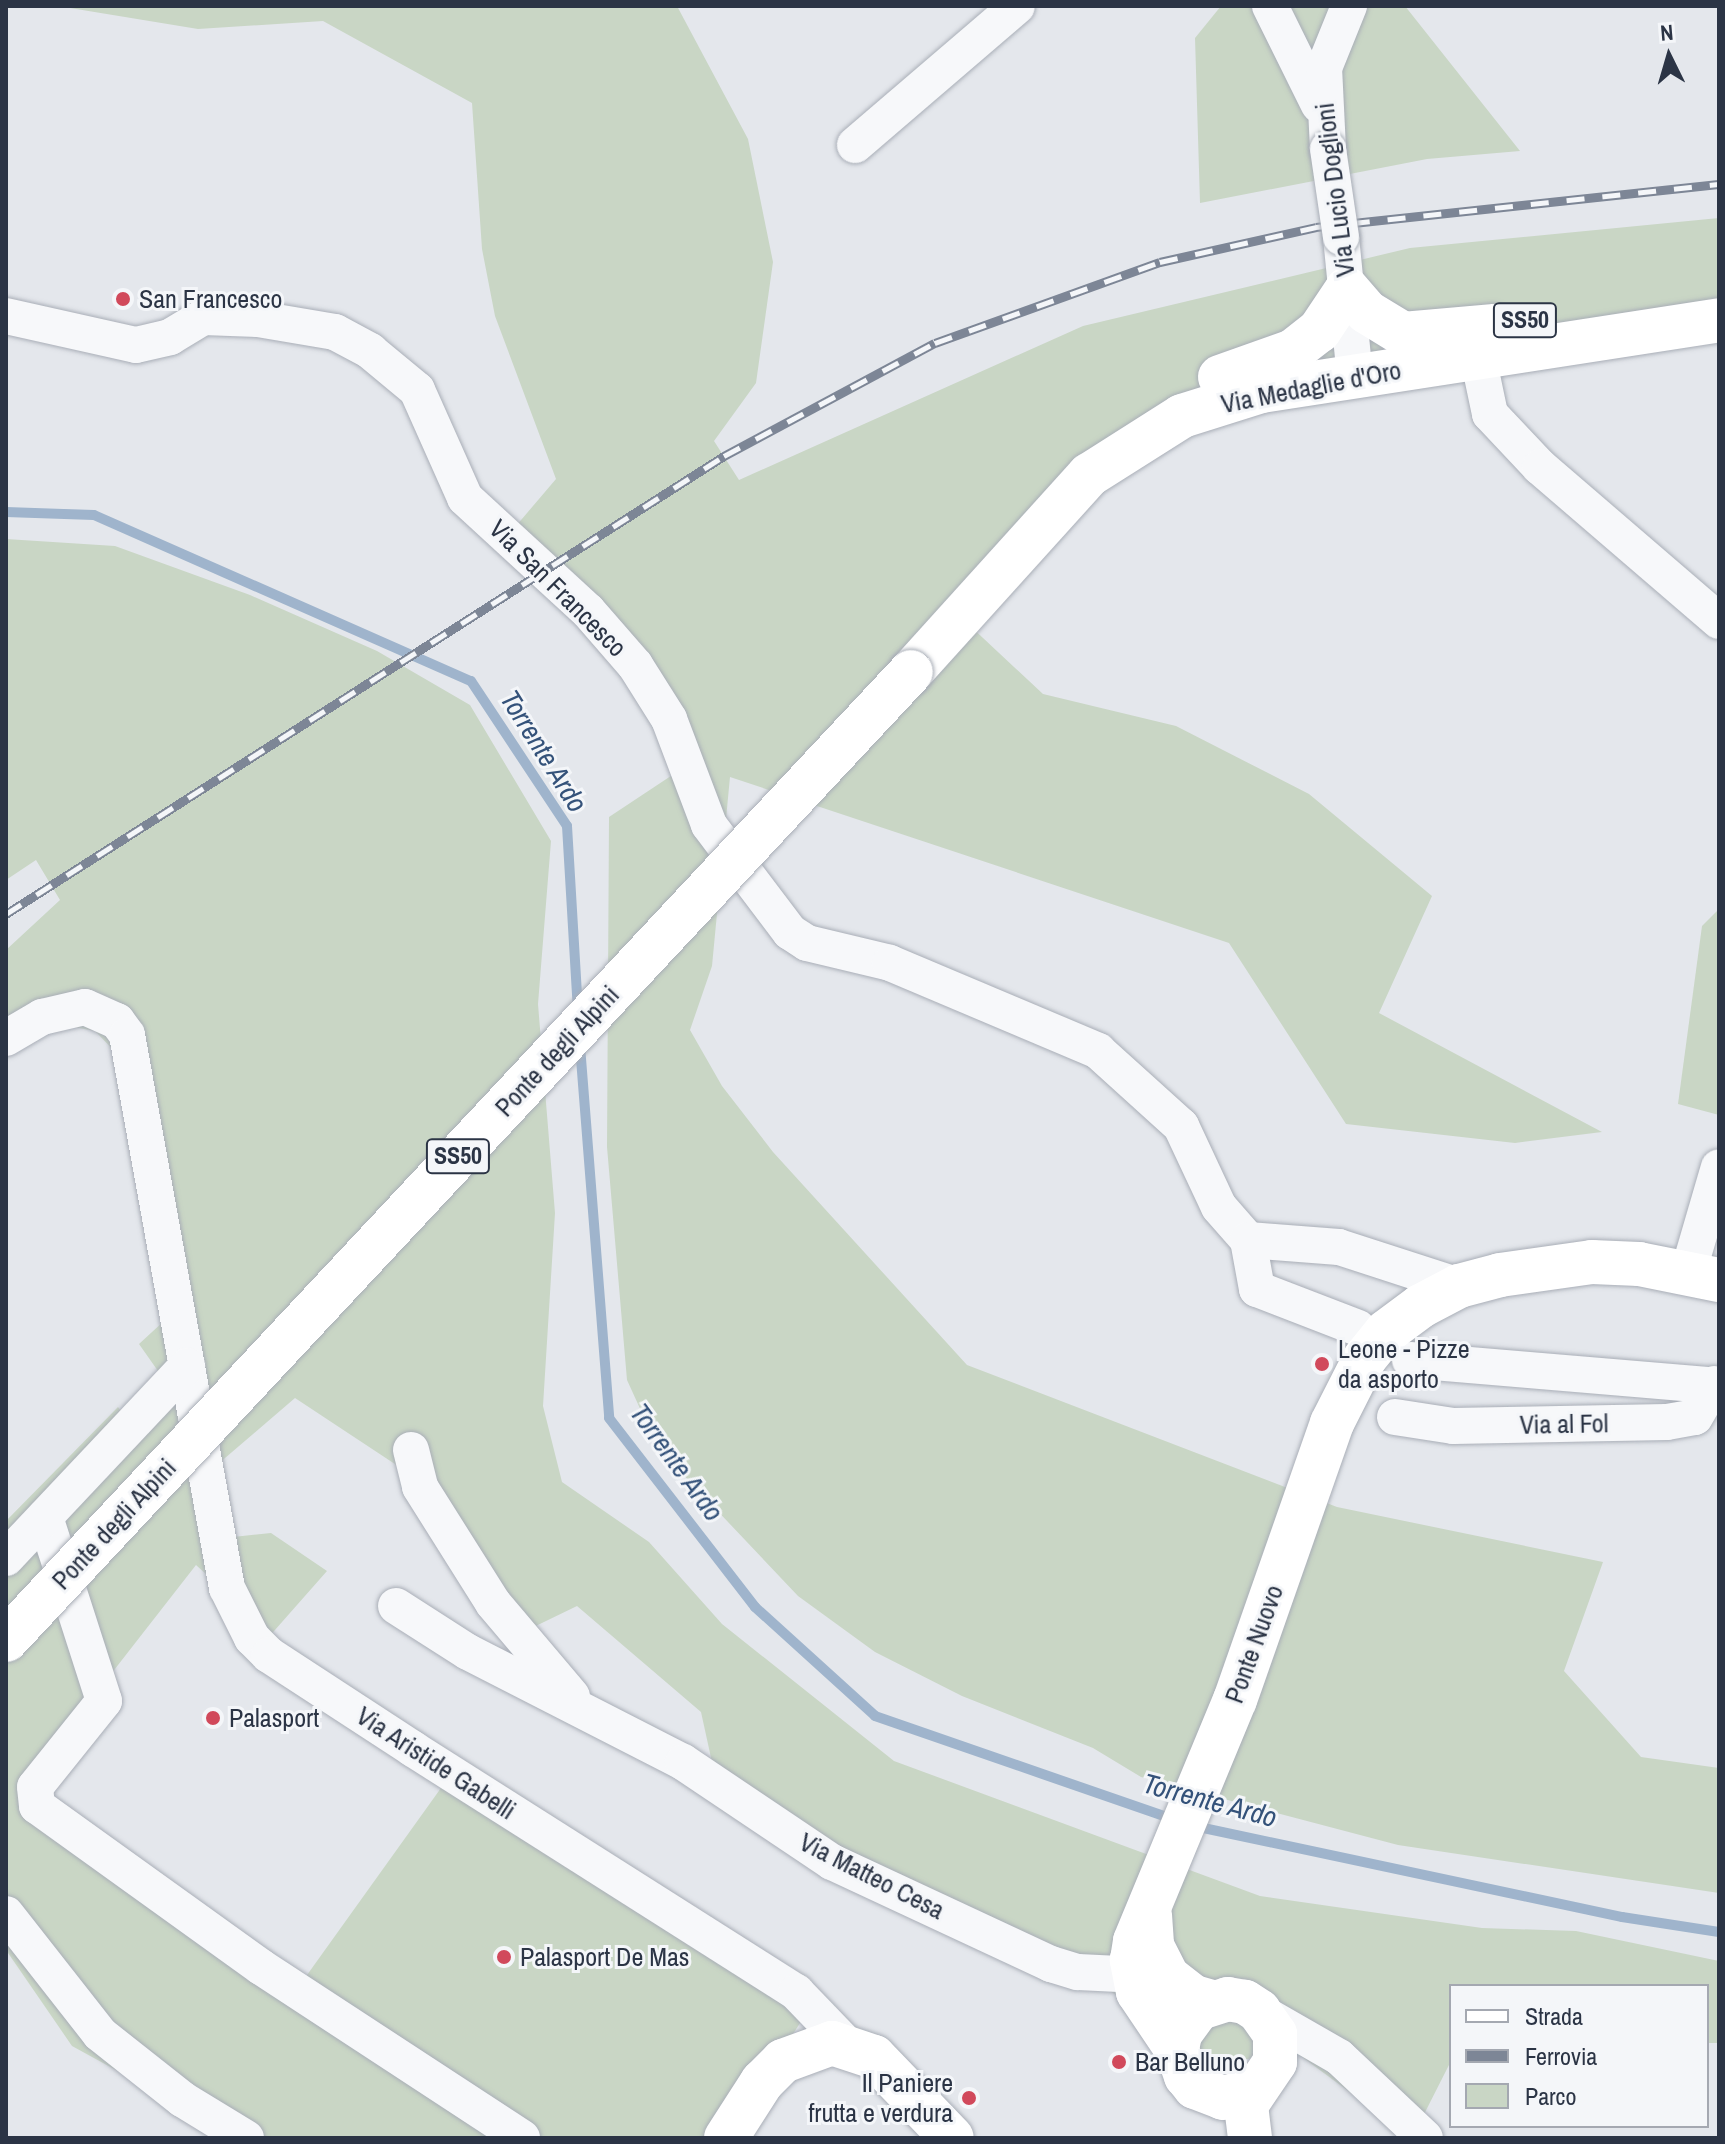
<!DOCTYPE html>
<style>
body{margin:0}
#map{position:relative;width:1725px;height:2144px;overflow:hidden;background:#e4e7ec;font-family:"Archivo Narrow",sans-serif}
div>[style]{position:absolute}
.green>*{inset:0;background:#c9d6c5}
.stream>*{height:10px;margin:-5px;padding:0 5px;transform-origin:5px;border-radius:5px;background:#9fb4cc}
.roads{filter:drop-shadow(0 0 2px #a9aeb7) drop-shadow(0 0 2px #a9aeb7)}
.minor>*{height:36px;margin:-18px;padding:0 18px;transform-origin:18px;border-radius:18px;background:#f7f8fa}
.major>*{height:44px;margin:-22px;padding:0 22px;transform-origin:22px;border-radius:22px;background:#fff}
.rail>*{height:9px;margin-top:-4.5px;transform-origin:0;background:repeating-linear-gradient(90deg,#f4f6f9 0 18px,#7d8696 0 36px);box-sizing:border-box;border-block:2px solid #7d8696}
.bridges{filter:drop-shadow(0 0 2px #a9aeb7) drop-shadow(0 0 2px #a9aeb7)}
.minor-bridge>*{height:36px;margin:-18px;padding:0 18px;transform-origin:18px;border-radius:18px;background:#f7f8fa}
.major-bridge>*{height:44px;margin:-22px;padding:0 22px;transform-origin:22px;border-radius:22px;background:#fff}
.dots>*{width:22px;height:22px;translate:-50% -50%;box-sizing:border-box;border:4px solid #f4f6f9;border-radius:50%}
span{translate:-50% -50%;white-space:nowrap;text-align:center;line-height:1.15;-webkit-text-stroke:6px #f4f6f9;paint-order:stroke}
.shield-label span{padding:2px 6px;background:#f4f6f9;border:2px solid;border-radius:6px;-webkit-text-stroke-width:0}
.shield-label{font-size:24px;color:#2b3445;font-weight:700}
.street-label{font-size:26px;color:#2b3445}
.poi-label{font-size:26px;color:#2b3445}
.left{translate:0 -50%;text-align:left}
.right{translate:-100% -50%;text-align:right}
.water-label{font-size:28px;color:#34527a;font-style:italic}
.frame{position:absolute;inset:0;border:8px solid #2b3445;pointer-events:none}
.legend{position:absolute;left:1449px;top:1984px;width:260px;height:144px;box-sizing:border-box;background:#f4f6f9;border:2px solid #a4a8b1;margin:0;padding:10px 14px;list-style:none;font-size:24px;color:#2b3445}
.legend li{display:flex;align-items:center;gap:16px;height:40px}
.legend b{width:40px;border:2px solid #a4a8b1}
.north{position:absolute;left:1629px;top:16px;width:80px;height:80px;-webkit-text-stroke:6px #f4f6f9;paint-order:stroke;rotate:355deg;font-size:22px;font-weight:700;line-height:32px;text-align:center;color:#2b3445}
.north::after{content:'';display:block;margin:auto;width:28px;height:36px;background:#2b3445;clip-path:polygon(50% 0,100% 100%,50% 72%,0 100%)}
</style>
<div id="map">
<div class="green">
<div style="clip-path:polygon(58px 6px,677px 6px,748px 139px,773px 262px,756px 383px,714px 441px,739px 480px,1083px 326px,1410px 248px,1719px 218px,1719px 326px,1206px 414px,1054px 530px,967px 623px,1043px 694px,1176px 726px,1309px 794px,1432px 896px,1379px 1013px,1602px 1132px,1515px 1143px,1346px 1124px,1229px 943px,730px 777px,712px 966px,690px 1030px,722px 1086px,773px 1152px,967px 1365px,1337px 1507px,1603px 1562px,1564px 1671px,1641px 1757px,1719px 1768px,1719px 1893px,1398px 1845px,1141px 1777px,1093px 1748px,962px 1696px,875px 1652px,798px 1596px,658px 1448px,627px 1380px,607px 1147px,609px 817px,692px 762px,510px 533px,556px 479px,495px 316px,482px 249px,472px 103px,323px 21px,198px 29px)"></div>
<div style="clip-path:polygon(1221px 6px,1405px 6px,1520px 151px,1427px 159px,1200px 203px,1195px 38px)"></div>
<div style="clip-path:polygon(6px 539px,115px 546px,250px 595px,377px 651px,470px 705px,551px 841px,538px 1004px,555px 1213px,543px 1406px,562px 1482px,649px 1542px,722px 1624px,894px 1761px,1260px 1896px,1482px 1928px,1576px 1931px,1719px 1961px,1719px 2043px,1707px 2043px,1707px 1986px,1451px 1986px,1451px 2061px,1412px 2138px,1294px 2051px,1191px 2069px,1118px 1996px,1060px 1961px,826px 1853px,715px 1776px,701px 1712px,577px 1606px,513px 1637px,410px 1474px,295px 1398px,211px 1470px,224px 1538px,271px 1533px,327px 1571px,253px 1655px,218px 1585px,196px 1565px,26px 1783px,302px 1982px,446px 1781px,814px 2001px,727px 2138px,240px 2138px,72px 2046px,6px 1950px,6px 1521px,118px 1407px,131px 1425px,172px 1391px,139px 1344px,190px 1297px,150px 1088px,95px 1031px,63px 1025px,6px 1051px,6px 950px,60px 900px,36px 860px,6px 880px)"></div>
<div style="clip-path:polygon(1719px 909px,1719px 1115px,1678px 1104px,1702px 926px)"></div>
</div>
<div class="stream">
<div style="left:6px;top:512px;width:88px;rotate:2deg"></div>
<div style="left:94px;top:515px;width:412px;rotate:23.8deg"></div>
<div style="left:471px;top:681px;width:174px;rotate:56.5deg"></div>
<div style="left:567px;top:826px;width:184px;rotate:86.6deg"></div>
<div style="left:580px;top:1046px;width:373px;rotate:85.5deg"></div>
<div style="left:609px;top:1418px;width:239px;rotate:52.3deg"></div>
<div style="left:755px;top:1607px;width:162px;rotate:42.2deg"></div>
<div style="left:875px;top:1716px;width:318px;rotate:19.1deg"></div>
<div style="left:1194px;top:1826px;width:438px;rotate:12deg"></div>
<div style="left:1622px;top:1917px;width:98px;rotate:8.8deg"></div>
</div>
<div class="roads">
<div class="minor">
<div style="left:1270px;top:6px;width:110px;rotate:63.7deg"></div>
<div style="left:855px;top:145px;width:213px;rotate:-40.6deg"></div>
<div style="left:1328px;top:149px;width:81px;rotate:-92.8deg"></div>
<div style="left:1324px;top:68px;width:67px;rotate:-68deg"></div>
<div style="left:1341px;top:237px;width:142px;rotate:84.3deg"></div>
<div style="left:6px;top:316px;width:133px;rotate:12.6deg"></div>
<div style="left:136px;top:345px;width:35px;rotate:-13deg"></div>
<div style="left:170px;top:337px;width:39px;rotate:-31deg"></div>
<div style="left:203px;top:317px;width:55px;rotate:2.1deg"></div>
<div style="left:258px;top:319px;width:78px;rotate:9.6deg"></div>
<div style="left:335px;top:332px;width:40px;rotate:28deg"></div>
<div style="left:370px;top:351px;width:61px;rotate:39.7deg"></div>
<div style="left:417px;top:390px;width:118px;rotate:66deg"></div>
<div style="left:465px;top:498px;width:167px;rotate:42.6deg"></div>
<div style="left:588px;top:611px;width:72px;rotate:49deg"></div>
<div style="left:635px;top:665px;width:64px;rotate:57.8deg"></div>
<div style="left:669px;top:719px;width:113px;rotate:69.3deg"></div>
<div style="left:709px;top:825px;width:134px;rotate:52.9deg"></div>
<div style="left:790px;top:932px;width:20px;rotate:33deg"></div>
<div style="left:807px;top:943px;width:85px;rotate:13.5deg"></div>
<div style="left:890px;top:963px;width:226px;rotate:22.9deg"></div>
<div style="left:1098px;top:1051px;width:112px;rotate:42.1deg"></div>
<div style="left:1181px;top:1126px;width:89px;rotate:64.9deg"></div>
<div style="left:1219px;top:1207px;width:44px;rotate:48.7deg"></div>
<div style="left:1248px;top:1240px;width:91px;rotate:4.4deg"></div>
<div style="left:1339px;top:1247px;width:126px;rotate:18deg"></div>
<div style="left:1478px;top:357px;width:58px;rotate:78.1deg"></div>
<div style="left:1490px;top:414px;width:73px;rotate:46.7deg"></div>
<div style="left:1540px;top:467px;width:236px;rotate:40.7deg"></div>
<div style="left:6px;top:1038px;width:42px;rotate:-30.3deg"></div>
<div style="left:42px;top:1017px;width:44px;rotate:-13.1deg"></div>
<div style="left:85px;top:1007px;width:35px;rotate:24deg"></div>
<div style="left:117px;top:1021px;width:17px;rotate:54deg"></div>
<div style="left:127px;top:1035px;width:562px;rotate:79.75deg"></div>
<div style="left:227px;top:1588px;width:56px;rotate:63.4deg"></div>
<div style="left:252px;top:1638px;width:24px;rotate:45deg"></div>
<div style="left:269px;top:1655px;width:172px;rotate:33.1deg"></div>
<div style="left:413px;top:1749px;width:454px;rotate:32.4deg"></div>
<div style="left:796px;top:1992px;width:72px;rotate:46.1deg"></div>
<div style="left:1248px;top:1240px;width:50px;rotate:79.6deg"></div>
<div style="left:1257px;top:1289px;width:108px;rotate:21.1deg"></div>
<div style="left:1688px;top:1273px;width:110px;rotate:-73.7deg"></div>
<div style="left:1410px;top:1360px;width:310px;rotate:4.8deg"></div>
<div style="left:1395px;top:1417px;width:59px;rotate:8.8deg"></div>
<div style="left:1453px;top:1426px;width:214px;rotate:-1.1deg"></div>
<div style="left:1667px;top:1422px;width:28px;rotate:-10deg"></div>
<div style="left:1695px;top:1417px;width:38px;rotate:-60deg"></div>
<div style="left:411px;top:1450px;width:38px;rotate:76deg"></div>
<div style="left:420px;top:1487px;width:137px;rotate:57.8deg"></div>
<div style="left:493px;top:1603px;width:122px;rotate:49.7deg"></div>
<div style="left:45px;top:1517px;width:193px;rotate:72.2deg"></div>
<div style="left:104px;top:1701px;width:110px;rotate:128.7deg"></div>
<div style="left:35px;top:1787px;width:19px;rotate:84deg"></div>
<div style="left:37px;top:1806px;width:276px;rotate:35.7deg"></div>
<div style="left:261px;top:1967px;width:312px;rotate:33.2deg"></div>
<div style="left:6px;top:1558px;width:264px;rotate:-46.7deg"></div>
<div style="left:396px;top:1606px;width:85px;rotate:32.6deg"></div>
<div style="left:468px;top:1652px;width:242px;rotate:27.1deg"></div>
<div style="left:683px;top:1762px;width:179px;rotate:33.9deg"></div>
<div style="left:832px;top:1862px;width:242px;rotate:25deg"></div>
<div style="left:1051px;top:1964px;width:28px;rotate:17deg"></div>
<div style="left:1078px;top:1972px;width:82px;rotate:2.8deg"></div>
<div style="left:6px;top:1914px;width:152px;rotate:51.9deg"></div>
<div style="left:100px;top:2034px;width:105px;rotate:38.4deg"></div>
<div style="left:182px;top:2099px;width:75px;rotate:31.4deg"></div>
<div style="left:1259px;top:2011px;width:92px;rotate:29.9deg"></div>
<div style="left:1339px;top:2057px;width:118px;rotate:43.3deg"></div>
</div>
<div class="major">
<div style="left:1220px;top:377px;width:77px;rotate:-19.6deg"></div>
<div style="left:1293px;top:351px;width:33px;rotate:-38deg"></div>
<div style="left:1319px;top:331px;width:50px;rotate:-56.3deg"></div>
<div style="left:1347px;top:289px;width:30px;rotate:49deg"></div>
<div style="left:1367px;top:312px;width:42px;rotate:31.4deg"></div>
<div style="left:1403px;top:334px;width:89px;rotate:-5.1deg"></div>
<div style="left:911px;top:672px;width:266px;rotate:-47.9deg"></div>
<div style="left:1089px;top:475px;width:110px;rotate:-32.4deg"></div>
<div style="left:1182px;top:416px;width:84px;rotate:-17.4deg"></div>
<div style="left:1262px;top:391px;width:462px;rotate:-8.8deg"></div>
<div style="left:1150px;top:1915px;width:31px;rotate:86deg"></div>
<div style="left:1152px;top:1946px;width:35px;rotate:63deg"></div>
<div style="left:1168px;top:1977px;width:33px;rotate:38deg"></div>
<div style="left:1194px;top:1997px;width:19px;rotate:16deg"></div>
<div style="left:1177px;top:2050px;width:70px;rotate:-123.9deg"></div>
<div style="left:1138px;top:1992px;width:33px;rotate:-101deg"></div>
<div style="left:1132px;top:1960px;width:19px;rotate:-81deg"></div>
<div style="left:1135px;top:1941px;width:261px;rotate:-67.5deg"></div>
<div style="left:1235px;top:1700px;width:293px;rotate:-70.7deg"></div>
<div style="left:1332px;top:1423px;width:73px;rotate:-63.1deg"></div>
<div style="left:1365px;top:1358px;width:33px;rotate:-51deg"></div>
<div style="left:1386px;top:1332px;width:44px;rotate:-36.6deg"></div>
<div style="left:1421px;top:1306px;width:43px;rotate:-27.8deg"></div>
<div style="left:1459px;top:1286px;width:42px;rotate:-15deg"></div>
<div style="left:1500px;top:1275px;width:93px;rotate:-8deg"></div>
<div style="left:1592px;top:1262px;width:47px;rotate:2.4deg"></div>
<div style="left:1639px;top:1264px;width:82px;rotate:11.3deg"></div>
<div style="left:726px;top:2138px;width:67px;rotate:-57.3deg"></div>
<div style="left:762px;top:2082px;width:30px;rotate:-45deg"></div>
<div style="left:783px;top:2061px;width:52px;rotate:-20.2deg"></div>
<div style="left:832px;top:2043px;width:44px;rotate:18.4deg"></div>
<div style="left:874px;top:2057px;width:112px;rotate:46.1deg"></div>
<div style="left:1250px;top:2138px;width:33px;rotate:-97deg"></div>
<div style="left:1246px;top:2105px;width:52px;rotate:-56deg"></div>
<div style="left:1275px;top:2062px;width:28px;rotate:-90deg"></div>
<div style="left:1275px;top:2034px;width:28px;rotate:-125deg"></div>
<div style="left:1259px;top:2011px;width:17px;rotate:-147deg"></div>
<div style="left:1245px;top:2002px;width:17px;rotate:-170deg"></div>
<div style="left:1228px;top:1999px;width:32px;rotate:162deg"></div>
<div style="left:1198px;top:2009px;width:31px;rotate:126deg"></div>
<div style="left:1180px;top:2034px;width:16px;rotate:101deg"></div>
<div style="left:1177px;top:2050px;width:28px;rotate:71deg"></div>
<div style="left:1186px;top:2076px;width:14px;rotate:51deg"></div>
<div style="left:1195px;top:2087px;width:30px;rotate:21deg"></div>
<div style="left:1223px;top:2098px;width:34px;rotate:-15deg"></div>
</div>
</div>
<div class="rail">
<div style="left:6px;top:914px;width:852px;rotate:-32.53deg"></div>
<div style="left:724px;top:456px;width:239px;rotate:-28.2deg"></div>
<div style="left:935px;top:343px;width:239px;rotate:-19.8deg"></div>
<div style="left:1160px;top:262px;width:160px;rotate:-12.6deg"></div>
<div style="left:1316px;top:227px;width:405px;rotate:-6.1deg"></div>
</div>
<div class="bridges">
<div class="minor-bridge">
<div style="left:1328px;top:149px;width:89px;rotate:81.6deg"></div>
</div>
<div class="major-bridge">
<div style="left:6px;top:1640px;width:1325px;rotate:-46.93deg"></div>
</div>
</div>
<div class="dots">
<div style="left:123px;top:299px;background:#d1495b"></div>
<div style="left:1322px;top:1364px;background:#d1495b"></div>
<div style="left:213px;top:1718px;background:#d1495b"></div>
<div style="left:504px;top:1957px;background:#d1495b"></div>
<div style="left:1119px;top:2062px;background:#d1495b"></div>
<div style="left:969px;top:2098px;background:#d1495b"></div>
</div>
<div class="shield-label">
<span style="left:1525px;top:320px">SS50</span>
<span style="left:458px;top:1156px">SS50</span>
</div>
<div class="street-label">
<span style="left:1335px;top:190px;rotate:-97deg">Via Lucio Doglioni</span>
<span style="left:1311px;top:387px;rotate:-11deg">Via Medaglie d'Oro</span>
<span style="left:558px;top:588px;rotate:45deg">Via San Francesco</span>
<span style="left:557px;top:1051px;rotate:-47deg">Ponte degli Alpini</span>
<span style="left:1564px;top:1424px;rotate:-1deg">Via al Fol</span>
<span style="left:114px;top:1524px;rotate:-47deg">Ponte degli Alpini</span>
<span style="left:1254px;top:1644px;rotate:-70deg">Ponte Nuovo</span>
<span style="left:436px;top:1763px;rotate:33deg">Via Aristide Gabelli</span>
<span style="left:872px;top:1876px;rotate:27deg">Via Matteo Cesa</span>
</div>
<div class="poi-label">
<span class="left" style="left:139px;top:299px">San Francesco</span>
<span class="left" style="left:1338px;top:1364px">Leone - Pizze<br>da asporto</span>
<span class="left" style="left:229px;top:1718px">Palasport</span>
<span class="left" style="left:520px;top:1957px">Palasport De Mas</span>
<span class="left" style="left:1135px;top:2062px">Bar Belluno</span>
<span class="right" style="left:953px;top:2098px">Il Paniere<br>frutta e verdura</span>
</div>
<div class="water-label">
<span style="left:544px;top:751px;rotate:58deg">Torrente Ardo</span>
<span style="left:677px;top:1462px;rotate:54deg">Torrente Ardo</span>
<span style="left:1210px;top:1800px;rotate:15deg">Torrente Ardo</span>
</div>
<div class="frame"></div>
<ul class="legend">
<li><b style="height:10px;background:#fff"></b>Strada</li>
<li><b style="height:10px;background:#7d8696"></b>Ferrovia</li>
<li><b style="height:22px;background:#c9d6c5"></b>Parco</li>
</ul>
<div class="north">N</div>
</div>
